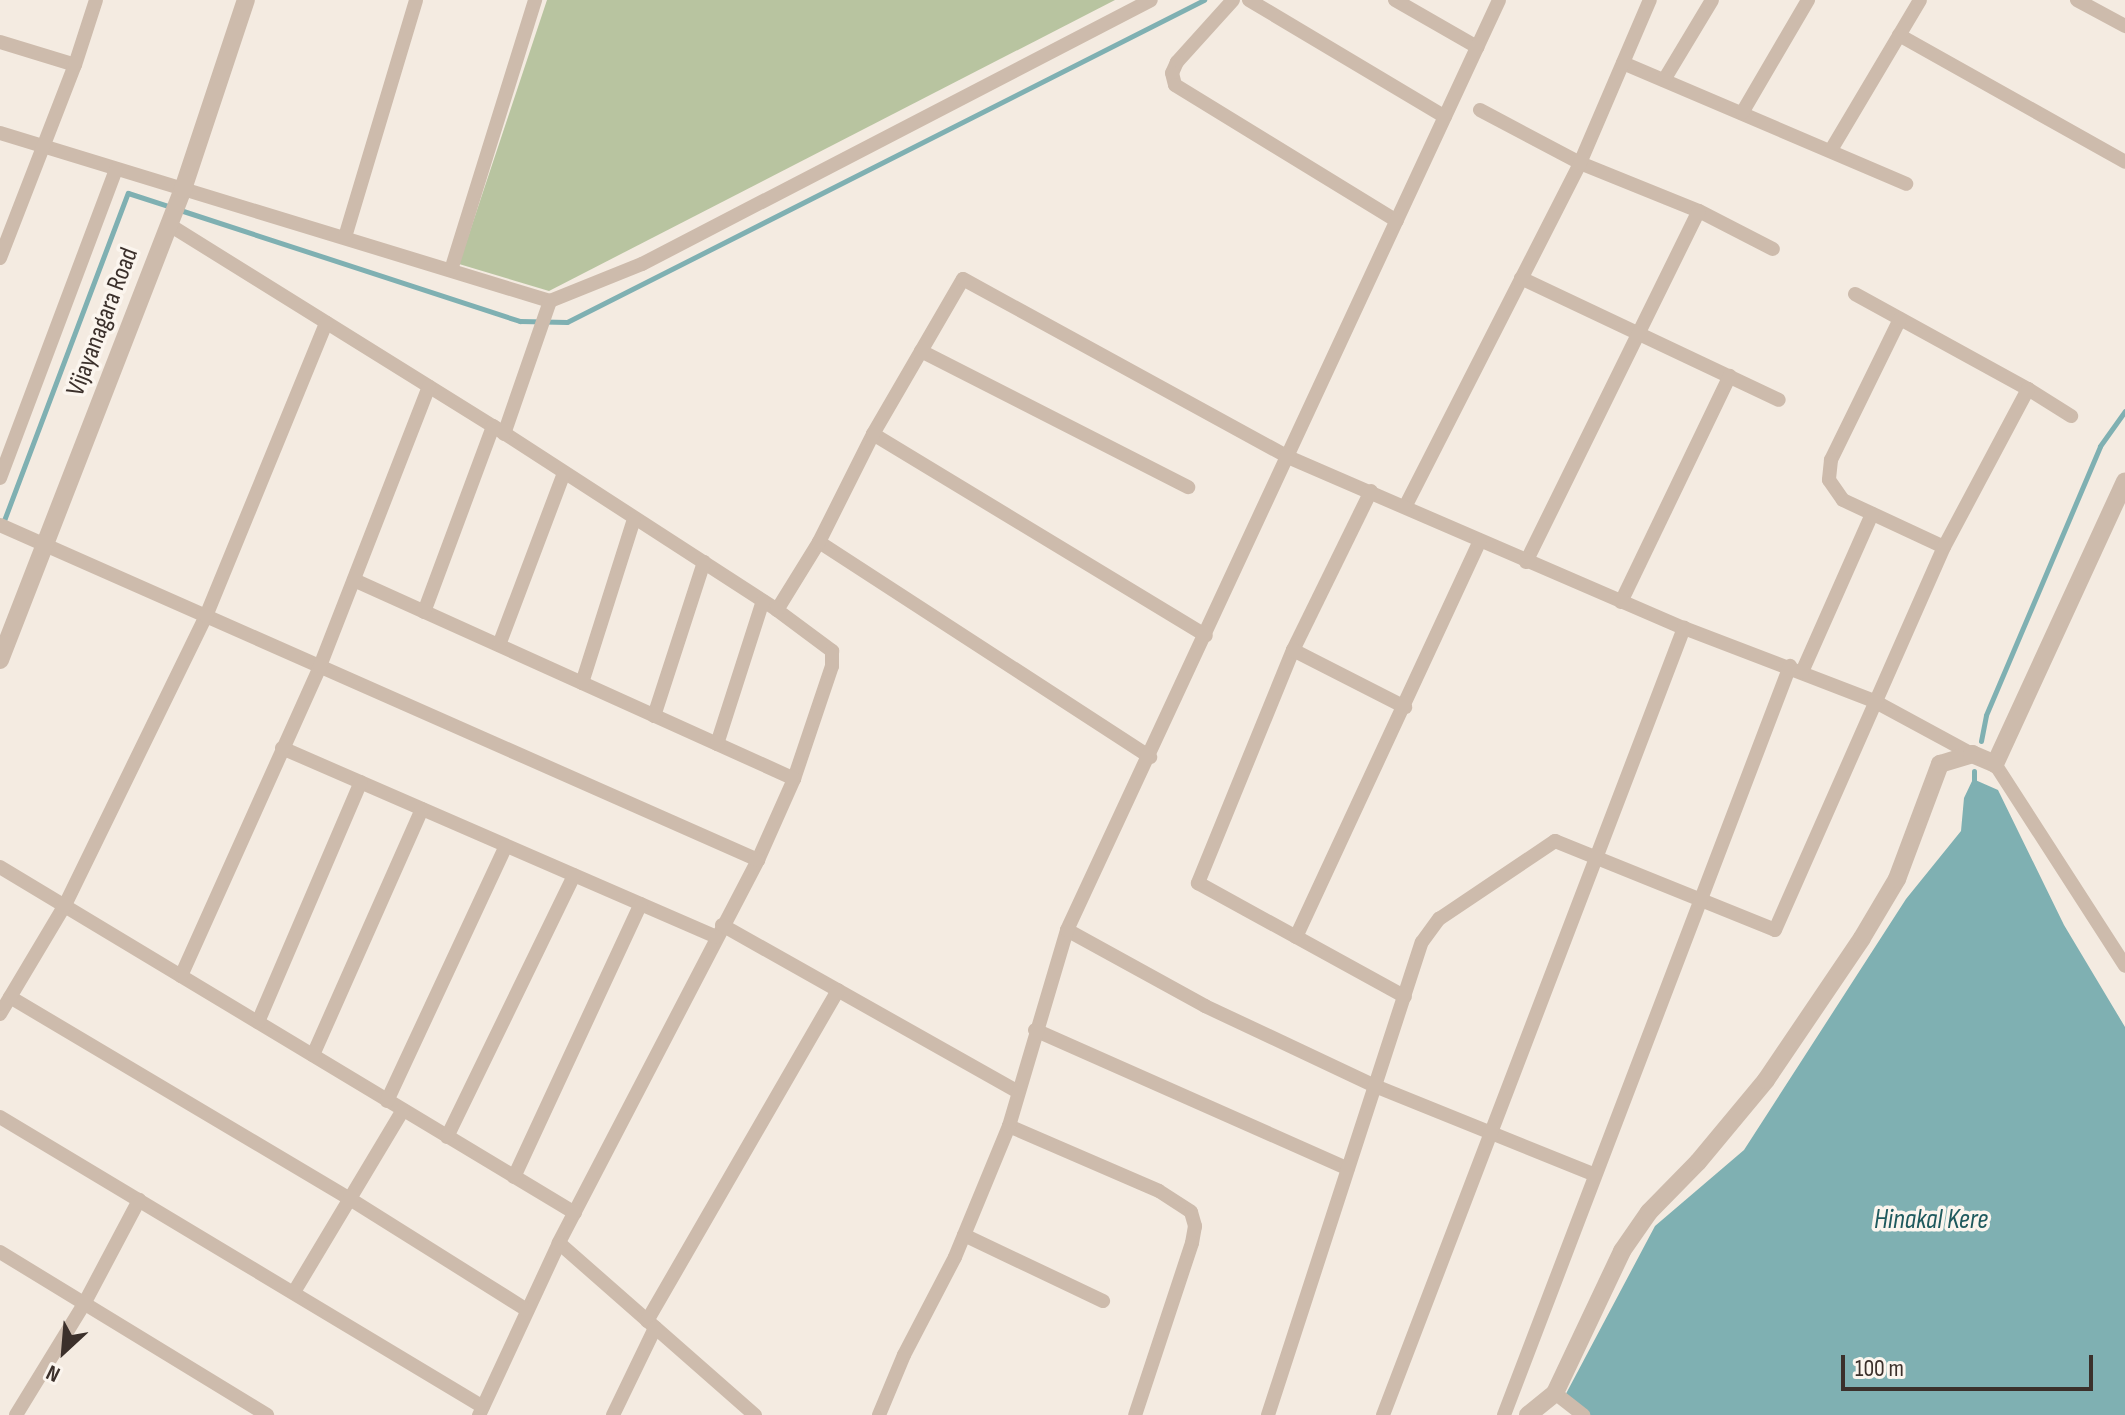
<!DOCTYPE html>
<style>
body{margin:0}
#map{position:relative;width:2125px;height:1415px;overflow:hidden;background:#f4ebe1;font-family:"Sofia Sans Condensed",sans-serif}
div>[style]{position:absolute}
.green>*{inset:0;background:#b8c4a0}
.water>*{inset:0;background:#7fb0b2}
.stream>*{height:5px;margin:-2.5px;padding:0 2.5px;transform-origin:2.5px;border-radius:2.5px;background:#7fb0b2}
.minor>*{height:14px;margin:-7px;padding:0 7px;transform-origin:7px;border-radius:7px;background:#cdbbac}
.tertiary>*{height:18px;margin:-9px;padding:0 9px;transform-origin:9px;border-radius:9px;background:#cdbbac}
span{translate:-50% -50%;white-space:nowrap;text-align:center;line-height:1.15;-webkit-text-stroke:7px #fbf5ee;paint-order:stroke}
.street-label{font-size:26px;color:#3b302b}
.water-label{font-size:28px;color:#1f5a5e;font-style:italic}
.north{position:absolute;left:24px;top:1311px;width:80px;height:80px;-webkit-text-stroke:6px #fbf5ee;paint-order:stroke;rotate:206deg;font-size:22px;font-weight:700;line-height:32px;text-align:center;color:#3b302b}
.north::after{content:'';display:block;margin:auto;width:28px;height:36px;background:#3b302b;clip-path:polygon(50% 0,100% 100%,50% 72%,0 100%)}
.scale{position:absolute;left:1841px;top:1355px;width:252px;height:36px;box-sizing:border-box;border:4px solid #3b302b;border-top:0;padding-left:10px;font-size:24px;line-height:28px;white-space:nowrap;color:#3b302b;-webkit-text-stroke:6px #fbf5ee;paint-order:stroke}
</style>
<div id="map">
<div class="green">
<div style="clip-path:polygon(547px 0,1115px 0,549px 291px,459px 264px)"></div>
</div>
<div class="water">
<div style="clip-path:polygon(1973px 779px,1998px 790px,2064px 925px,2125px 1027px,2125px 1415px,1583px 1415px,1560px 1405px,1655px 1226px,1744px 1150px,1906px 899px,1961px 831px,1964px 798px)"></div>
</div>
<div class="stream">
<div style="left:180px;top:210px;width:358px;rotate:18.1deg"></div>
<div style="left:520px;top:321px;width:47px;rotate:1.2deg"></div>
<div style="left:567px;top:322px;width:714px;rotate:-26.82deg"></div>
<div style="left:3px;top:523px;width:353px;rotate:-69.3deg"></div>
<div style="left:128px;top:193px;width:45px;rotate:18deg"></div>
<div style="left:1981px;top:741px;width:26px;rotate:-79deg"></div>
<div style="left:1986px;top:715px;width:292px;rotate:-67deg"></div>
<div style="left:2100px;top:446px;width:43px;rotate:-54.5deg"></div>
<div style="left:1974px;top:783px;width:12px;rotate:-90deg"></div>
</div>
<div class="minor">
<div style="left:1233px;top:0;width:84px;rotate:132.1deg"></div>
<div style="left:1177px;top:62px;width:12px;rotate:114deg"></div>
<div style="left:1172px;top:73px;width:12px;rotate:76deg"></div>
<div style="left:1175px;top:85px;width:260px;rotate:31.5deg"></div>
<div style="left:1249px;top:0;width:228px;rotate:30.8deg"></div>
<div style="left:1395px;top:0;width:95px;rotate:29.8deg"></div>
<div style="left:2077px;top:0;width:55px;rotate:28.4deg"></div>
<div style="left:1899px;top:35px;width:259px;rotate:29.3deg"></div>
<div style="left:0;top:42px;width:78px;rotate:17deg"></div>
<div style="left:1623px;top:63px;width:308px;rotate:23.1deg"></div>
<div style="left:1664px;top:80px;width:93px;rotate:-59deg"></div>
<div style="left:1480px;top:110px;width:113px;rotate:27.9deg"></div>
<div style="left:1580px;top:163px;width:128px;rotate:22deg"></div>
<div style="left:1699px;top:211px;width:83px;rotate:27.2deg"></div>
<div style="left:1742px;top:113px;width:131px;rotate:-59.7deg"></div>
<div style="left:0;top:133px;width:575px;rotate:16.99deg"></div>
<div style="left:550px;top:301px;width:99px;rotate:-21.9deg"></div>
<div style="left:642px;top:264px;width:573px;rotate:-27.41deg"></div>
<div style="left:1831px;top:150px;width:174px;rotate:-59.3deg"></div>
<div style="left:168px;top:224px;width:383px;rotate:31.9deg"></div>
<div style="left:493px;top:426px;width:338px;rotate:32.9deg"></div>
<div style="left:777px;top:610px;width:69px;rotate:36.7deg"></div>
<div style="left:832px;top:651px;width:15px;rotate:90deg"></div>
<div style="left:832px;top:666px;width:119px;rotate:108.6deg"></div>
<div style="left:794px;top:779px;width:89px;rotate:114deg"></div>
<div style="left:758px;top:860px;width:432px;rotate:117.5deg"></div>
<div style="left:559px;top:1243px;width:190px;rotate:114.9deg"></div>
<div style="left:345px;top:237px;width:247px;rotate:-73.3deg"></div>
<div style="left:0;top:258px;width:207px;rotate:-68.8deg"></div>
<div style="left:75px;top:65px;width:68px;rotate:-72.1deg"></div>
<div style="left:451px;top:270px;width:283px;rotate:-72.7deg"></div>
<div style="left:1521px;top:278px;width:285px;rotate:25.3deg"></div>
<div style="left:1855px;top:294px;width:197px;rotate:28.8deg"></div>
<div style="left:2028px;top:389px;width:51px;rotate:32.1deg"></div>
<div style="left:1900px;top:319px;width:157px;rotate:116.1deg"></div>
<div style="left:1831px;top:460px;width:20px;rotate:96deg"></div>
<div style="left:1829px;top:480px;width:24px;rotate:55deg"></div>
<div style="left:1843px;top:500px;width:111px;rotate:25deg"></div>
<div style="left:921px;top:351px;width:300px;rotate:27deg"></div>
<div style="left:504px;top:434px;width:141px;rotate:-70.9deg"></div>
<div style="left:873px;top:434px;width:389px;rotate:31.2deg"></div>
<div style="left:0;top:478px;width:330px;rotate:-69.4deg"></div>
<div style="left:1371px;top:491px;width:177px;rotate:116.1deg"></div>
<div style="left:1293px;top:650px;width:252px;rotate:112.2deg"></div>
<div style="left:1198px;top:883px;width:236px;rotate:28.8deg"></div>
<div style="left:1406px;top:505px;width:384px;rotate:-63deg"></div>
<div style="left:1580px;top:163px;width:177px;rotate:-66.8deg"></div>
<div style="left:0;top:525px;width:829px;rotate:23.84deg"></div>
<div style="left:819px;top:542px;width:395px;rotate:33deg"></div>
<div style="left:1526px;top:562px;width:391px;rotate:-63.8deg"></div>
<div style="left:354px;top:580px;width:483px;rotate:24.3deg"></div>
<div style="left:1621px;top:602px;width:251px;rotate:-64.3deg"></div>
<div style="left:777px;top:610px;width:80px;rotate:-58.3deg"></div>
<div style="left:819px;top:542px;width:121px;rotate:-63.4deg"></div>
<div style="left:873px;top:434px;width:179px;rotate:-59.9deg"></div>
<div style="left:963px;top:279px;width:371px;rotate:28.7deg"></div>
<div style="left:1288px;top:457px;width:431px;rotate:23.4deg"></div>
<div style="left:1684px;top:628px;width:204px;rotate:21deg"></div>
<div style="left:1874px;top:701px;width:111px;rotate:28.4deg"></div>
<div style="left:424px;top:612px;width:198px;rotate:-69.6deg"></div>
<div style="left:499px;top:645px;width:184px;rotate:-69.3deg"></div>
<div style="left:1293px;top:650px;width:126px;rotate:27deg"></div>
<div style="left:1802px;top:672px;width:173px;rotate:-66.1deg"></div>
<div style="left:582px;top:683px;width:172px;rotate:-72.4deg"></div>
<div style="left:654px;top:716px;width:162px;rotate:-72deg"></div>
<div style="left:717px;top:744px;width:150px;rotate:-72.2deg"></div>
<div style="left:282px;top:748px;width:473px;rotate:23.5deg"></div>
<div style="left:1995px;top:764px;width:240px;rotate:57.2deg"></div>
<div style="left:0;top:867px;width:671px;rotate:31.04deg"></div>
<div style="left:722px;top:925px;width:340px;rotate:29.4deg"></div>
<div style="left:1067px;top:930px;width:158px;rotate:28.8deg"></div>
<div style="left:1205px;top:1006px;width:188px;rotate:25.2deg"></div>
<div style="left:1375px;top:1086px;width:237px;rotate:22deg"></div>
<div style="left:1296px;top:937px;width:437px;rotate:-65.1deg"></div>
<div style="left:181px;top:976px;width:340px;rotate:-65.8deg"></div>
<div style="left:320px;top:666px;width:300px;rotate:-68.7deg"></div>
<div style="left:10px;top:997px;width:395px;rotate:30.7deg"></div>
<div style="left:350px;top:1199px;width:209px;rotate:32.1deg"></div>
<div style="left:0;top:1014px;width:127px;rotate:-59.2deg"></div>
<div style="left:65px;top:905px;width:322px;rotate:-64deg"></div>
<div style="left:206px;top:616px;width:317px;rotate:-67.7deg"></div>
<div style="left:258px;top:1022px;width:261px;rotate:-66.8deg"></div>
<div style="left:1035px;top:1030px;width:342px;rotate:23.9deg"></div>
<div style="left:313px;top:1055px;width:269px;rotate:-66.1deg"></div>
<div style="left:387px;top:1101px;width:281px;rotate:-65deg"></div>
<div style="left:0;top:1117px;width:563px;rotate:30.98deg"></div>
<div style="left:1009px;top:1126px;width:163px;rotate:23.4deg"></div>
<div style="left:1159px;top:1191px;width:38px;rotate:33deg"></div>
<div style="left:1191px;top:1212px;width:15px;rotate:74deg"></div>
<div style="left:1195px;top:1226px;width:17px;rotate:100deg"></div>
<div style="left:1192px;top:1243px;width:181px;rotate:108.3deg"></div>
<div style="left:447px;top:1137px;width:291px;rotate:-64.1deg"></div>
<div style="left:514px;top:1177px;width:301px;rotate:-65.1deg"></div>
<div style="left:964px;top:1235px;width:154px;rotate:25.4deg"></div>
<div style="left:559px;top:1243px;width:261px;rotate:41.3deg"></div>
<div style="left:0;top:1252px;width:313px;rotate:31.4deg"></div>
<div style="left:294px;top:1292px;width:212px;rotate:-59.1deg"></div>
<div style="left:647px;top:1321px;width:382px;rotate:-60deg"></div>
<div style="left:1555px;top:1393px;width:36px;rotate:38deg"></div>
<div style="left:16px;top:1415px;width:130px;rotate:-58.5deg"></div>
<div style="left:84px;top:1304px;width:118px;rotate:-62.1deg"></div>
<div style="left:613px;top:1415px;width:97px;rotate:-64.2deg"></div>
<div style="left:879px;top:1415px;width:65px;rotate:-67.4deg"></div>
<div style="left:904px;top:1355px;width:110px;rotate:-62.5deg"></div>
<div style="left:955px;top:1257px;width:142px;rotate:-67.6deg"></div>
<div style="left:1009px;top:1126px;width:204px;rotate:-73.5deg"></div>
<div style="left:1067px;top:930px;width:1025px;rotate:-65.08deg"></div>
<div style="left:1268px;top:1415px;width:497px;rotate:-72deg"></div>
<div style="left:1422px;top:942px;width:29px;rotate:-54deg"></div>
<div style="left:1439px;top:919px;width:140px;rotate:-33.9deg"></div>
<div style="left:1555px;top:841px;width:237px;rotate:22deg"></div>
<div style="left:1775px;top:930px;width:419px;rotate:-66.2deg"></div>
<div style="left:1944px;top:547px;width:179px;rotate:-62deg"></div>
<div style="left:1383px;top:1415px;width:843px;rotate:-69.07deg"></div>
<div style="left:1504px;top:1415px;width:802px;rotate:-69.1deg"></div>
</div>
<div class="tertiary">
<div style="left:0;top:660px;width:505px;rotate:-68.77deg"></div>
<div style="left:183px;top:189px;width:199px;rotate:-71.6deg"></div>
<div style="left:1528px;top:1415px;width:35px;rotate:-39deg"></div>
<div style="left:1555px;top:1393px;width:157px;rotate:-64.7deg"></div>
<div style="left:1622px;top:1251px;width:47px;rotate:-55.3deg"></div>
<div style="left:1649px;top:1212px;width:70px;rotate:-45.6deg"></div>
<div style="left:1698px;top:1162px;width:107px;rotate:-50.3deg"></div>
<div style="left:1766px;top:1080px;width:171px;rotate:-55.9deg"></div>
<div style="left:1862px;top:938px;width:69px;rotate:-59.3deg"></div>
<div style="left:1897px;top:879px;width:123px;rotate:-69.5deg"></div>
<div style="left:1940px;top:764px;width:34px;rotate:-17deg"></div>
<div style="left:1972px;top:754px;width:25px;rotate:23deg"></div>
<div style="left:1995px;top:764px;width:311px;rotate:-65.3deg"></div>
</div>
<div class="street-label">
<span style="left:103px;top:322px;rotate:-69deg">Vijayanagara Road</span>
</div>
<div class="water-label">
<span style="left:1931px;top:1220px">Hinakal Kere</span>
</div>
<div class="north">N</div>
<div class="scale">100 m</div>
</div>
